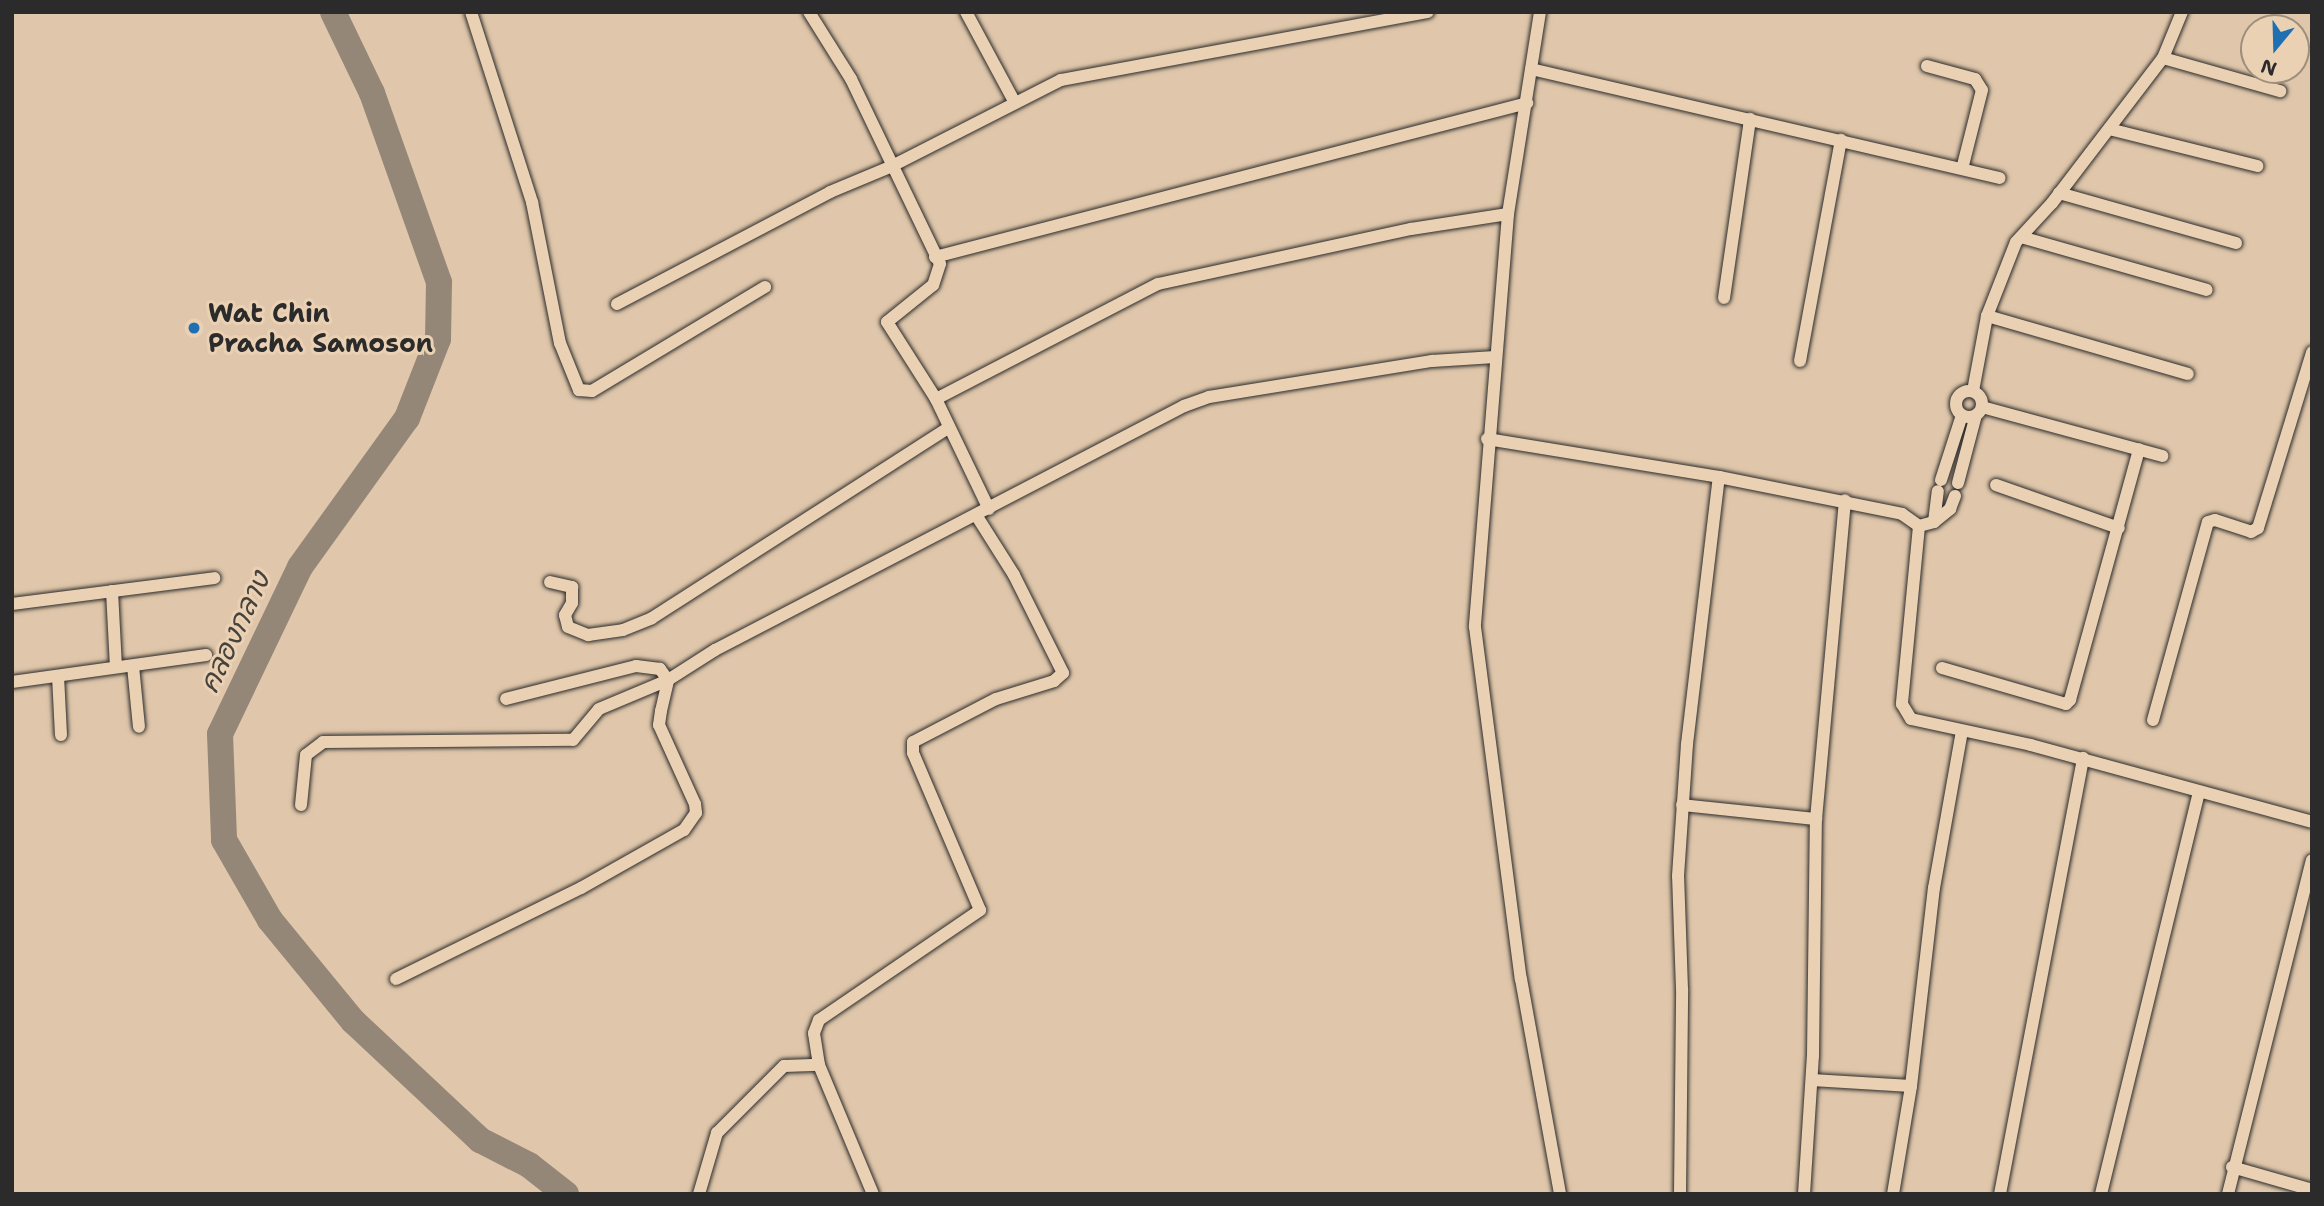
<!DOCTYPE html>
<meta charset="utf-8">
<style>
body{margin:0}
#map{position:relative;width:2324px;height:1206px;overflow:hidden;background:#e0c7ab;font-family:"Shantell Sans","Playpen Sans Thai",sans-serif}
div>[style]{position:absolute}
.river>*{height:26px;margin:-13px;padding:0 13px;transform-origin:13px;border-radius:13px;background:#958777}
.roads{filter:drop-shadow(0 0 2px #2b2b2b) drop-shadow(0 0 2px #2b2b2b)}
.minor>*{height:12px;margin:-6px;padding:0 6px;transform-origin:6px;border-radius:6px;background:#ebd1b3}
.minor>.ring{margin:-6px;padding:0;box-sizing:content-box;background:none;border:12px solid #ebd1b3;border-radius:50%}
.dots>*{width:19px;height:19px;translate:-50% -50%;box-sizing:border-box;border:4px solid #ebd1b3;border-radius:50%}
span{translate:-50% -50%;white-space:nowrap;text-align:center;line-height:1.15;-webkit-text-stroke:6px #ebd1b3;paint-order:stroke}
.poi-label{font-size:26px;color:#2b2b2b;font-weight:700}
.left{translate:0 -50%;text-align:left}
.water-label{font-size:28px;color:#46423e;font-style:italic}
.frame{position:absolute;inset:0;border:14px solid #2b2b2b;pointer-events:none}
.north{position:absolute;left:2240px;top:14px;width:70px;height:70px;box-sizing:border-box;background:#ebd1b3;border:2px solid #9e8f7d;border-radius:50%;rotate:199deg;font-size:19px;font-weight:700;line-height:28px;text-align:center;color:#2b2b2b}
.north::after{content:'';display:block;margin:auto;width:24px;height:32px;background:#1f6fb2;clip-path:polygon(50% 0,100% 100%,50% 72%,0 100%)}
</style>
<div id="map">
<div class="river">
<div style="left:333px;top:12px;width:90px;rotate:64.3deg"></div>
<div style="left:372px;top:93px;width:201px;rotate:70.5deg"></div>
<div style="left:439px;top:282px;width:57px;rotate:91deg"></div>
<div style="left:438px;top:339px;width:85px;rotate:111.4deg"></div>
<div style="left:407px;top:418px;width:183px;rotate:125.7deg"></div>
<div style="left:300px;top:567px;width:185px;rotate:115.6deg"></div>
<div style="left:220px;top:734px;width:106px;rotate:87.8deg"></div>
<div style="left:224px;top:840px;width:92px;rotate:60.1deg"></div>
<div style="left:270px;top:920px;width:131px;rotate:50.6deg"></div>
<div style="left:353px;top:1021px;width:174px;rotate:43.1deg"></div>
<div style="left:480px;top:1140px;width:55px;rotate:27deg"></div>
<div style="left:529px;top:1165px;width:47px;rotate:38.1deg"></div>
</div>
<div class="roads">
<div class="minor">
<div style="left:471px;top:12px;width:200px;rotate:72.2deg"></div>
<div style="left:532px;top:202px;width:144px;rotate:78.8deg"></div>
<div style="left:560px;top:343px;width:51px;rotate:68deg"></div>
<div style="left:579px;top:390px;width:13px;rotate:4deg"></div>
<div style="left:592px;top:391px;width:202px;rotate:-31deg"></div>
<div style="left:809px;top:12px;width:79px;rotate:57.9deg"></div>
<div style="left:851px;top:79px;width:205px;rotate:64.3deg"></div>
<div style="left:940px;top:264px;width:22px;rotate:108deg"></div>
<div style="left:933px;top:285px;width:59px;rotate:141.2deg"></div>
<div style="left:887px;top:322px;width:91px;rotate:57.5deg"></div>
<div style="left:936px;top:399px;width:122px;rotate:64.3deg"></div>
<div style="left:966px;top:12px;width:101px;rotate:61.7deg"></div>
<div style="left:1540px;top:12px;width:205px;rotate:99deg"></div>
<div style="left:1508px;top:214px;width:414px;rotate:94.6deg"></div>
<div style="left:1475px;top:627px;width:355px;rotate:82.6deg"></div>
<div style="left:1521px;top:979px;width:219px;rotate:79.7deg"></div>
<div style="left:2163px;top:58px;width:122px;rotate:15.8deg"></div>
<div style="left:1927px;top:66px;width:50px;rotate:15.2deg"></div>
<div style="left:1975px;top:79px;width:13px;rotate:58deg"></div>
<div style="left:1982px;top:90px;width:81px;rotate:104.2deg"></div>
<div style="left:1531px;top:69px;width:481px;rotate:13.1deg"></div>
<div style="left:2109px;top:129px;width:153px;rotate:14deg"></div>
<div style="left:2059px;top:193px;width:184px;rotate:15.8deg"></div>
<div style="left:2021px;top:237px;width:193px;rotate:15.9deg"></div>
<div style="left:935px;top:257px;width:612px;rotate:-14.58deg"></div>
<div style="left:1724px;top:298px;width:181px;rotate:-81.7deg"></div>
<div style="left:617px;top:304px;width:241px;rotate:-27.7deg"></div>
<div style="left:830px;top:192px;width:65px;rotate:-22.6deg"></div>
<div style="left:890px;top:167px;width:192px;rotate:-27deg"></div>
<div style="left:1061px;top:80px;width:373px;rotate:-10.5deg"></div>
<div style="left:1987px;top:316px;width:209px;rotate:16.1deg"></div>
<div style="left:1800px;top:361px;width:225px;rotate:-79.5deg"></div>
<div class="ring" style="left:1956px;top:391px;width:14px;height:14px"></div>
<div style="left:1973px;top:391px;width:76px;rotate:-79.4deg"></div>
<div style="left:1987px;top:316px;width:79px;rotate:-68.6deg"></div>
<div style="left:2016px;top:242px;width:53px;rotate:-47.3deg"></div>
<div style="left:2052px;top:203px;width:183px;rotate:-52.6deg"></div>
<div style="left:2163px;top:58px;width:50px;rotate:-67.6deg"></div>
<div style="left:936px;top:399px;width:250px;rotate:-27.4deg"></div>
<div style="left:1158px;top:284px;width:259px;rotate:-12.3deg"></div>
<div style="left:1411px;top:229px;width:98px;rotate:-8.8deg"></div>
<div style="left:1982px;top:407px;width:187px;rotate:15.2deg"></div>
<div style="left:1487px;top:439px;width:235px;rotate:9.3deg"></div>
<div style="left:1719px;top:477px;width:187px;rotate:11.4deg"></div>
<div style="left:1902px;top:514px;width:21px;rotate:35deg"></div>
<div style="left:1919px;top:526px;width:179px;rotate:95.5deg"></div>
<div style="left:1902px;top:704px;width:17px;rotate:59deg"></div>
<div style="left:1911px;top:719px;width:123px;rotate:12.2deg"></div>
<div style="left:2031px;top:745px;width:291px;rotate:15.3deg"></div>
<div style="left:1941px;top:480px;width:68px;rotate:-72.1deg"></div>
<div style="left:1958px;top:483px;width:70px;rotate:-75.2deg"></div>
<div style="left:1996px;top:485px;width:130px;rotate:19.3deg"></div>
<div style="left:1934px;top:522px;width:31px;rotate:-83deg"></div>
<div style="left:1919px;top:526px;width:16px;rotate:-15deg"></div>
<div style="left:1934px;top:522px;width:21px;rotate:-39deg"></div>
<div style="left:1950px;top:509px;width:14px;rotate:-69deg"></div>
<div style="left:550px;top:582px;width:23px;rotate:13deg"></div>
<div style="left:572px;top:587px;width:16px;rotate:90deg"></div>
<div style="left:572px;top:603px;width:14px;rotate:120deg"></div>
<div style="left:565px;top:615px;width:12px;rotate:76deg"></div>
<div style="left:568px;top:627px;width:22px;rotate:22deg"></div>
<div style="left:588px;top:635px;width:35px;rotate:-8deg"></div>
<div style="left:623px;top:630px;width:31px;rotate:-22deg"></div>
<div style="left:652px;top:618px;width:350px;rotate:-32.7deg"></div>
<div style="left:112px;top:591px;width:76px;rotate:87deg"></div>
<div style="left:12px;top:604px;width:204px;rotate:-7.3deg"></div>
<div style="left:133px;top:666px;width:61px;rotate:84.4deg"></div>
<div style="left:1942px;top:668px;width:129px;rotate:16.2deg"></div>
<div style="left:2066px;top:704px;width:6px;rotate:-45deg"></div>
<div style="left:2070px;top:700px;width:260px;rotate:-74.6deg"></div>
<div style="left:58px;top:676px;width:59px;rotate:87.1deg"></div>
<div style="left:12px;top:682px;width:196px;rotate:-7.9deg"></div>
<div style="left:2153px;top:720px;width:205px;rotate:-74.5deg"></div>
<div style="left:2208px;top:522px;width:7px;rotate:-16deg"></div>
<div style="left:2215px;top:520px;width:38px;rotate:18deg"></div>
<div style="left:2251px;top:532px;width:8px;rotate:-30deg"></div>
<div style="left:2258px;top:528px;width:184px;rotate:-72.9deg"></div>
<div style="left:301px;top:805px;width:50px;rotate:-84.3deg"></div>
<div style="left:306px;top:755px;width:21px;rotate:-37deg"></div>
<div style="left:323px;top:742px;width:250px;rotate:-0.5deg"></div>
<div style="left:573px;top:740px;width:40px;rotate:-50deg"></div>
<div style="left:599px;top:709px;width:75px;rotate:-22.8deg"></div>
<div style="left:668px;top:680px;width:14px;rotate:-126deg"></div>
<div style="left:660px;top:669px;width:24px;rotate:-173deg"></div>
<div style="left:636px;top:666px;width:134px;rotate:165.8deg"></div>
<div style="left:1682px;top:805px;width:135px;rotate:6deg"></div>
<div style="left:396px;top:979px;width:206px;rotate:-26.2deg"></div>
<div style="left:581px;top:888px;width:118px;rotate:-29.4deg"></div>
<div style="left:684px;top:830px;width:21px;rotate:-55deg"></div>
<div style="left:696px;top:813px;width:9px;rotate:-96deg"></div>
<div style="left:695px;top:804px;width:87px;rotate:-114.5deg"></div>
<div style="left:659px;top:725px;width:14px;rotate:-82deg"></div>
<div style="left:661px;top:711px;width:32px;rotate:-77deg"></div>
<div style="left:668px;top:680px;width:56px;rotate:-32.6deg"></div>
<div style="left:715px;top:650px;width:529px;rotate:-27.49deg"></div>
<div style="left:1184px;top:406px;width:27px;rotate:-20deg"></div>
<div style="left:1209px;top:397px;width:226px;rotate:-9.2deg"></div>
<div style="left:1432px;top:361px;width:63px;rotate:-3.6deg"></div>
<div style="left:819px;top:1065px;width:140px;rotate:67.3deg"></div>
<div style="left:1812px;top:1080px;width:99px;rotate:3.5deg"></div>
<div style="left:2232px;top:1167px;width:83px;rotate:16deg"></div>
<div style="left:699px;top:1194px;width:64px;rotate:-73.6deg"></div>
<div style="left:717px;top:1133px;width:95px;rotate:-45deg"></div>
<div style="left:784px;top:1066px;width:35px;rotate:-2deg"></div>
<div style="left:819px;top:1065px;width:32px;rotate:-99deg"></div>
<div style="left:814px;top:1033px;width:14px;rotate:-69deg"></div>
<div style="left:819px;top:1020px;width:195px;rotate:-34.3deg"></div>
<div style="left:980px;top:910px;width:171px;rotate:-113.1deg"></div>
<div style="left:913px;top:753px;width:11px;rotate:-90deg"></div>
<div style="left:913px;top:742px;width:93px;rotate:-27.4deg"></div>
<div style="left:996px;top:699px;width:61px;rotate:-17.2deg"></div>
<div style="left:1054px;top:681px;width:12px;rotate:-42deg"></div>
<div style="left:1063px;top:673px;width:110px;rotate:-116.6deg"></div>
<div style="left:1014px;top:575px;width:71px;rotate:-122.3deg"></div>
<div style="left:1680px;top:1194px;width:205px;rotate:-89.4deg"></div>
<div style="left:1682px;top:989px;width:113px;rotate:-92deg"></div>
<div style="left:1678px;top:876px;width:132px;rotate:-86.1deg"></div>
<div style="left:1687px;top:744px;width:269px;rotate:-83.2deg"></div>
<div style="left:1804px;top:1194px;width:138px;rotate:-86.3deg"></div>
<div style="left:1813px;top:1056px;width:237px;rotate:-89.3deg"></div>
<div style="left:1816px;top:819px;width:320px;rotate:-84.8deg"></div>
<div style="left:1893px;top:1194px;width:109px;rotate:-80.5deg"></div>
<div style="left:1911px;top:1086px;width:199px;rotate:-83.4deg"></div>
<div style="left:1934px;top:888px;width:159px;rotate:-79.9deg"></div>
<div style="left:2000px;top:1194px;width:444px;rotate:-79.2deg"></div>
<div style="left:2101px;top:1194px;width:413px;rotate:-76.3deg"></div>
<div style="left:2228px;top:1194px;width:344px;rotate:-75.9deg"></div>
</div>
</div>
<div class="dots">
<div style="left:194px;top:328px;background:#1f6fb2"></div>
</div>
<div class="poi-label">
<span class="left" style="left:208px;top:328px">Wat Chin<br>Pracha Samoson</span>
</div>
<div class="water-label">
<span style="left:234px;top:632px;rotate:-65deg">คลองกลาง</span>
</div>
<div class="frame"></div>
<div class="north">N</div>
</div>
